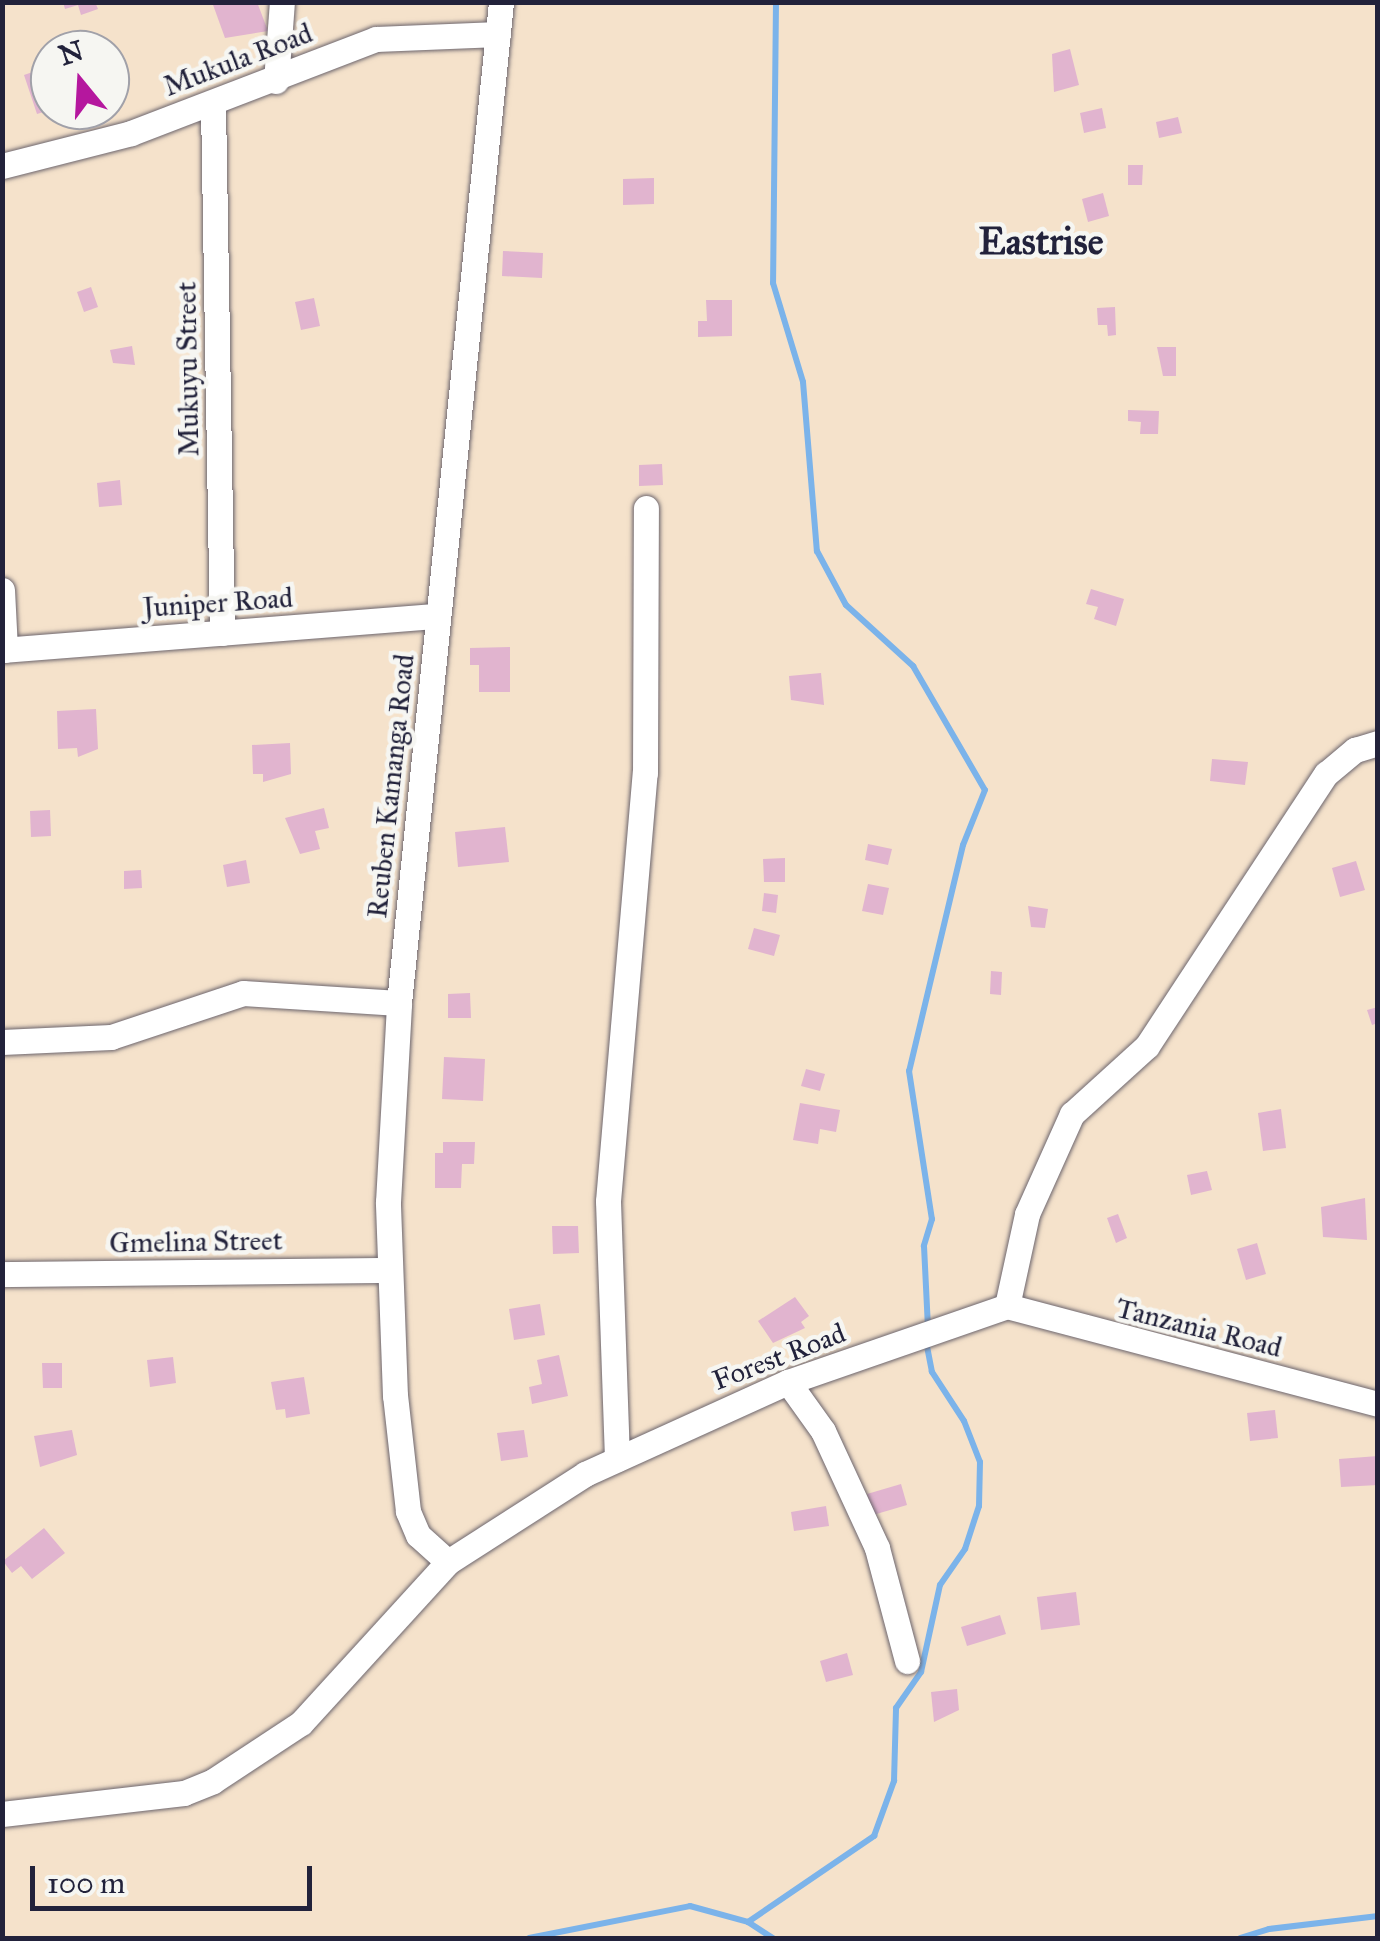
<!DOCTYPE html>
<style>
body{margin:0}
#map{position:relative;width:1380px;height:1941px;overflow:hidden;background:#f5e2cb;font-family:"IM FELL Great Primer",serif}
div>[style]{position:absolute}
.stream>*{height:6px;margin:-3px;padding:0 3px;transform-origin:3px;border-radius:3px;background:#7bb3ea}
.building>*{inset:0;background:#e1b4cf}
.roads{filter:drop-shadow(0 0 2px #6c656d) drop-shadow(0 0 2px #6c656d)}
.minor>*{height:25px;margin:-12.5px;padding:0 12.5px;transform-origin:12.5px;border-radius:12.5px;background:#fff}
span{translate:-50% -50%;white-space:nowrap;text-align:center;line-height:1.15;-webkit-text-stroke:9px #f6f6f2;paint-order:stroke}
.street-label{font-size:28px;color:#22223b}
.district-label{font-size:38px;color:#22223b;font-weight:700}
.frame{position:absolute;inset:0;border:5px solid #22223b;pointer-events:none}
.north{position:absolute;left:30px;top:30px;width:100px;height:100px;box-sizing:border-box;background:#f6f6f2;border:2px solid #a1a1a9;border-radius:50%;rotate:342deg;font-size:28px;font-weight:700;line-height:40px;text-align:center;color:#22223b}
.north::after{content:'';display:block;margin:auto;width:35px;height:45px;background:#b5179e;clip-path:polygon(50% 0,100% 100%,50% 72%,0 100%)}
.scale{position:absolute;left:30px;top:1866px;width:282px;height:45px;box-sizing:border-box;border:5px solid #22223b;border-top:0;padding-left:12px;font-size:30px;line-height:35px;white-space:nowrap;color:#22223b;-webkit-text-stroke:8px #f6f6f2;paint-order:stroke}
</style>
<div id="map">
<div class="stream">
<div style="left:776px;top:2px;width:281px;rotate:90.6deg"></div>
<div style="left:773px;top:283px;width:103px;rotate:73.1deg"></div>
<div style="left:803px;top:382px;width:170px;rotate:85.3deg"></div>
<div style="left:817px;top:551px;width:61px;rotate:61.8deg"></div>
<div style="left:846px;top:605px;width:91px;rotate:42.3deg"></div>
<div style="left:913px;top:666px;width:143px;rotate:59.9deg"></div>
<div style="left:985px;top:790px;width:59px;rotate:111.8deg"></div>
<div style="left:963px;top:845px;width:232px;rotate:103.4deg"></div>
<div style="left:909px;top:1071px;width:150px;rotate:81.2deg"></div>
<div style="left:932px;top:1219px;width:28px;rotate:107deg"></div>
<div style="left:924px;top:1246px;width:82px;rotate:87.2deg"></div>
<div style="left:748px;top:1922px;width:153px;rotate:-34.3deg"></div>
<div style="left:874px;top:1836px;width:59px;rotate:-70deg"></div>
<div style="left:894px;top:1781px;width:73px;rotate:-88.4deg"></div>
<div style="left:896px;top:1708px;width:44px;rotate:-55.2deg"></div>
<div style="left:921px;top:1672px;width:89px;rotate:-77.7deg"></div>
<div style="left:940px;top:1585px;width:44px;rotate:-55.2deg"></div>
<div style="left:965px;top:1549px;width:45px;rotate:-72deg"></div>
<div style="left:979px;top:1506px;width:44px;rotate:-88.7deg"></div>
<div style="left:980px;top:1462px;width:44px;rotate:-111.3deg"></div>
<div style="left:964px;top:1421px;width:59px;rotate:-123.1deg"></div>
<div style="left:932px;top:1372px;width:32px;rotate:-101deg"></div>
<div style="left:529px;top:1938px;width:164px;rotate:-11.2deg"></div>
<div style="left:690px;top:1906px;width:60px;rotate:15.4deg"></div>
<div style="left:748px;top:1922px;width:30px;rotate:33deg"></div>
<div style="left:1240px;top:1938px;width:30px;rotate:-17deg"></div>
<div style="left:1269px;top:1929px;width:110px;rotate:-6.8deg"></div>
</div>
<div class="building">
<div style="clip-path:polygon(63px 2px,95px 2px,98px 9px,81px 15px,78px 5px,65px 9px)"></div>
<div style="clip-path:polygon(212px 2px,257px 2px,268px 31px,225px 38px)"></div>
<div style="clip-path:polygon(1070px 49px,1079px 85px,1054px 92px,1052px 54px)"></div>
<div style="clip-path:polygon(50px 66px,50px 110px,37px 114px,24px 75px)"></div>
<div style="clip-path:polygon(1102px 108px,1106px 128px,1084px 133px,1080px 113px)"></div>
<div style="clip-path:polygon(1178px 117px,1182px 133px,1159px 138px,1156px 122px)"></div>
<div style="clip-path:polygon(1128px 165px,1143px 165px,1142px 185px,1128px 185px)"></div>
<div style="clip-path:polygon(654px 178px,654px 204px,623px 205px,623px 179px)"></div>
<div style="clip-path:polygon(1103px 193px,1109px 216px,1088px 222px,1082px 199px)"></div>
<div style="clip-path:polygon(503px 251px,543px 253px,542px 278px,502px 276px)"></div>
<div style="clip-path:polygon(91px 287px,98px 307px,84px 312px,77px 292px)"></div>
<div style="clip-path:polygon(314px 298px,320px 326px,301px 330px,295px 302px)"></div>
<div style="clip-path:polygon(706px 300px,732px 300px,732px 336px,698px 337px,698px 321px,707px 321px)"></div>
<div style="clip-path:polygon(1115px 307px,1116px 335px,1108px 336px,1107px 325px,1098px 325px,1097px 308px)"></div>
<div style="clip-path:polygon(132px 346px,135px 365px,113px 363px,110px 350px)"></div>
<div style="clip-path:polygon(1157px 347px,1176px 347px,1176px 376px,1163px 376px)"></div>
<div style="clip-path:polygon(1128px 410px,1159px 411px,1158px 434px,1140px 434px,1141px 422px,1128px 421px)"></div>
<div style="clip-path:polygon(662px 464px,663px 485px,639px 486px,639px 465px)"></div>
<div style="clip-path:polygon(120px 480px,122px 505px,99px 507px,97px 483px)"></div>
<div style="clip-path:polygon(1091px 589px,1124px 599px,1116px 626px,1094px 619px,1098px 607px,1086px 604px)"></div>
<div style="clip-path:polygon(510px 647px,510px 692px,479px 692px,479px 665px,470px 665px,470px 648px)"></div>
<div style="clip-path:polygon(821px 673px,824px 705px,791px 700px,789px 676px)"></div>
<div style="clip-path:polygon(96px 709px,98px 749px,78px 757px,77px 748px,58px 749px,57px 711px)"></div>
<div style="clip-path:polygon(290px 743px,291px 774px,263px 782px,263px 774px,253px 774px,252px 745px)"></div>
<div style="clip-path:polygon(1212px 759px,1248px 762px,1245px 785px,1210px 781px)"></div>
<div style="clip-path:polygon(324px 808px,329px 828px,315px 831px,320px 849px,300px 854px,285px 818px)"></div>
<div style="clip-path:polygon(50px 810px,51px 836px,31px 837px,30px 811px)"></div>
<div style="clip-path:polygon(505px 827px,509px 862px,458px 867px,455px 832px)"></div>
<div style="clip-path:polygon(868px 844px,892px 849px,888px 865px,865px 860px)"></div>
<div style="clip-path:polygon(785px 858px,785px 882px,764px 882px,763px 859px)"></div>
<div style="clip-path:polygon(246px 860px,250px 883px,227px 887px,223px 865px)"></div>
<div style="clip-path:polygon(1356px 861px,1365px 890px,1340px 897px,1332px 868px)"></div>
<div style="clip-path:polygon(141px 870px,142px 888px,124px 889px,124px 871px)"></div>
<div style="clip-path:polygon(868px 884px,889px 888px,883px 915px,862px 911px)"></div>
<div style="clip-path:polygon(764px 893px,778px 895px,776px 913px,762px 911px)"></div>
<div style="clip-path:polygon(1028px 906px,1048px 909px,1045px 928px,1031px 927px)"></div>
<div style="clip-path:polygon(754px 928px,780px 935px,774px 956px,748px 949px)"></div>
<div style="clip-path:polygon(991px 971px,1002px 972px,1001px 995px,990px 994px)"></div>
<div style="clip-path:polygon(470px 993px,471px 1018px,448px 1018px,448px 994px)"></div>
<div style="clip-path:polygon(1378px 1007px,1378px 1023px,1372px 1025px,1367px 1010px)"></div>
<div style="clip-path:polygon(444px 1057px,485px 1059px,483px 1101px,442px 1099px)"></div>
<div style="clip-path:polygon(806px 1069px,825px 1074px,820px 1091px,801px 1086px)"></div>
<div style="clip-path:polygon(800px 1103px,840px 1110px,836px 1132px,820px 1129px,818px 1144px,793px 1140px)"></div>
<div style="clip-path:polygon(1281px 1109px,1286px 1148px,1263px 1151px,1258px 1113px)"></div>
<div style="clip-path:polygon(443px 1142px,475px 1142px,474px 1164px,462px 1164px,461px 1188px,435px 1188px,435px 1153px,443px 1153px)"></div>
<div style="clip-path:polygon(1207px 1171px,1212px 1190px,1191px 1195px,1187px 1175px)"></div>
<div style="clip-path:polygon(1365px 1198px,1367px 1240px,1323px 1237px,1321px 1207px)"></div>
<div style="clip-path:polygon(1118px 1214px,1127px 1238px,1116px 1243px,1107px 1218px)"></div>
<div style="clip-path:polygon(552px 1226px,578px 1226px,579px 1253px,553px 1254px)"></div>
<div style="clip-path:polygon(1257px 1243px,1266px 1274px,1246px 1280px,1237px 1249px)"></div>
<div style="clip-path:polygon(795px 1297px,809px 1316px,801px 1322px,805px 1328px,773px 1343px,758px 1321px)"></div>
<div style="clip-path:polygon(540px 1304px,545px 1335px,514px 1340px,509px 1309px)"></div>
<div style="clip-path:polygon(559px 1355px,568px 1396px,532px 1404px,529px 1387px,542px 1384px,537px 1360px)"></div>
<div style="clip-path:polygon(173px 1357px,176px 1383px,150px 1387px,147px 1360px)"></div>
<div style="clip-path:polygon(42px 1363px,62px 1363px,62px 1388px,43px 1388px)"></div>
<div style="clip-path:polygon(304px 1377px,310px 1414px,286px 1418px,285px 1409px,276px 1410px,271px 1382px)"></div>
<div style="clip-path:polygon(1275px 1410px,1278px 1438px,1250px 1441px,1247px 1413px)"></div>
<div style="clip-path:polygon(72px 1430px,77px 1455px,40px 1467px,34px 1436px)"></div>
<div style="clip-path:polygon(524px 1430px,528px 1457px,501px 1461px,497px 1433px)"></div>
<div style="clip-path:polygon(1378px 1456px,1378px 1485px,1341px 1487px,1339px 1459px)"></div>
<div style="clip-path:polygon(901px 1484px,907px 1505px,873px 1515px,867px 1494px)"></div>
<div style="clip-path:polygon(826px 1506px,829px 1526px,794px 1531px,791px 1512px)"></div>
<div style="clip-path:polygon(44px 1528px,65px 1553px,32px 1579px,21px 1566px,12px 1573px,3px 1561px)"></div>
<div style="clip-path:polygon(1076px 1592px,1080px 1625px,1041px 1630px,1037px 1597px)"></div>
<div style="clip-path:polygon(1000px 1615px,1006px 1634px,967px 1646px,961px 1627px)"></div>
<div style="clip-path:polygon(847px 1653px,853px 1675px,826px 1682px,820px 1661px)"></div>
<div style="clip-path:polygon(957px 1689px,959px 1710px,934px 1722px,931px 1692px)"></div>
</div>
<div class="roads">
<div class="minor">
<div style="left:276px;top:81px;width:79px;rotate:-85.7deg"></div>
<div style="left:213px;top:104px;width:529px;rotate:89.03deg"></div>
<div style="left:2px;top:166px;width:133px;rotate:-14.3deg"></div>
<div style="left:131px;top:133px;width:262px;rotate:-21deg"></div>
<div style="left:376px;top:39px;width:122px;rotate:-2.3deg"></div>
<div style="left:2px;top:590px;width:60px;rotate:87.1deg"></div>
<div style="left:2px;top:650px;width:437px;rotate:-4.5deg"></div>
<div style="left:2px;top:1042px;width:109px;rotate:-2.6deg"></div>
<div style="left:111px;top:1037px;width:139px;rotate:-18.4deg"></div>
<div style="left:243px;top:993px;width:156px;rotate:3.7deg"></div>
<div style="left:2px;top:1274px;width:388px;rotate:-0.6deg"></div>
<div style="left:1007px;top:1306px;width:94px;rotate:-77.7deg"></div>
<div style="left:1027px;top:1214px;width:110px;rotate:-65.8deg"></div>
<div style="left:1072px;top:1114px;width:101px;rotate:-42.2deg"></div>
<div style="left:1147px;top:1046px;width:326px;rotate:-56.7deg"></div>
<div style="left:1326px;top:774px;width:38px;rotate:-40deg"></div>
<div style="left:1355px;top:750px;width:24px;rotate:-17deg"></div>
<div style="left:1007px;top:1306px;width:384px;rotate:14.8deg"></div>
<div style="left:788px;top:1382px;width:60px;rotate:54.5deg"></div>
<div style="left:823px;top:1431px;width:129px;rotate:65.2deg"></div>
<div style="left:877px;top:1548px;width:117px;rotate:75.1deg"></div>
<div style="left:617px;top:1459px;width:258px;rotate:-92deg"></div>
<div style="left:608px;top:1201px;width:430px;rotate:-85.1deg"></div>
<div style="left:645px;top:773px;width:265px;rotate:-89.8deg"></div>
<div style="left:448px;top:1562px;width:40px;rotate:-138deg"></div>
<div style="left:418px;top:1535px;width:26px;rotate:-113deg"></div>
<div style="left:408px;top:1511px;width:116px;rotate:-96.4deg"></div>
<div style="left:395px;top:1396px;width:194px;rotate:-92.1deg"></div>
<div style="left:388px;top:1202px;width:199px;rotate:-86.8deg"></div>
<div style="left:399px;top:1003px;width:1006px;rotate:-84.18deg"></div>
<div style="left:2px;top:1814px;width:183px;rotate:-6.6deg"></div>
<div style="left:184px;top:1793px;width:31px;rotate:-22deg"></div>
<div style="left:213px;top:1781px;width:105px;rotate:-33.4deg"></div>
<div style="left:301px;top:1723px;width:218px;rotate:-47.6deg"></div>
<div style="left:448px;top:1562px;width:163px;rotate:-32.7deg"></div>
<div style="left:585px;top:1474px;width:223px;rotate:-24.4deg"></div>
<div style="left:788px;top:1382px;width:232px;rotate:-19.1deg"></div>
</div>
</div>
<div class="street-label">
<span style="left:238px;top:60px;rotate:-21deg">Mukula Road</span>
<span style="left:188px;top:369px;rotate:-91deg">Mukuyu Street</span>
<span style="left:218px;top:603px;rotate:-4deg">Juniper Road</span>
<span style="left:391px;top:786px;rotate:-84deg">Reuben Kamanga Road</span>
<span style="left:196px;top:1242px;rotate:-1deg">Gmelina Street</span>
<span style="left:1199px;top:1328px;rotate:14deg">Tanzania Road</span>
<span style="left:779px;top:1357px;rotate:-21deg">Forest Road</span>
</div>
<div class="district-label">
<span style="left:1041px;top:242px">Eastrise</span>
</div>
<div class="frame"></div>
<div class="north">N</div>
<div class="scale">100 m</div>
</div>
